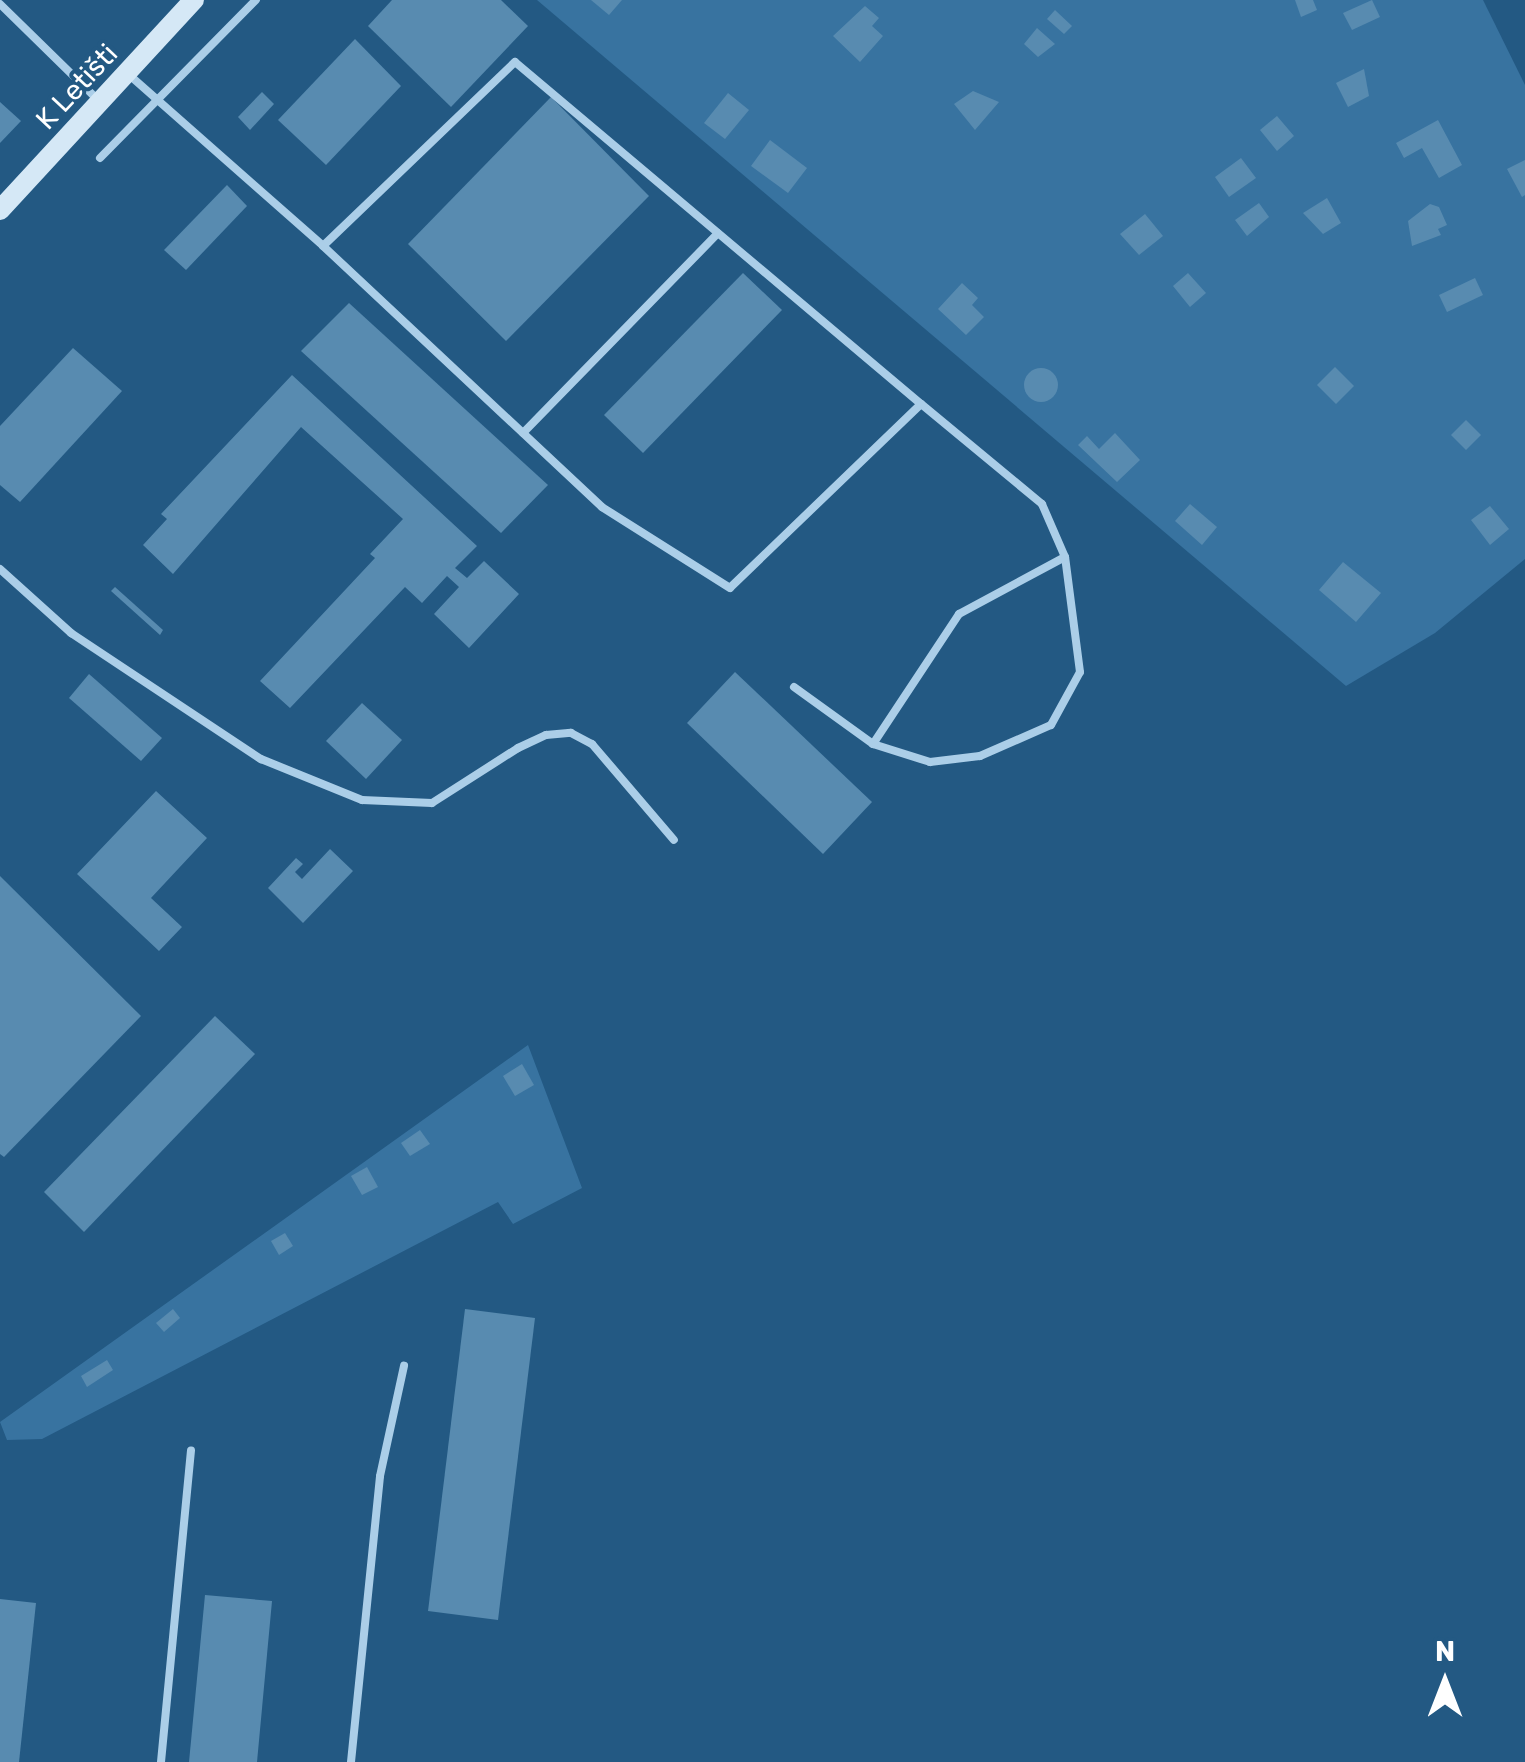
<!DOCTYPE html>
<meta charset="utf-8">
<style>
body{margin:0}
#map{position:relative;width:1525px;height:1762px;overflow:hidden;background:#235983;font-family:Rubik,sans-serif}
div>[style]{position:absolute}
.green>*{inset:0;background:#3873a0}
.building>*{inset:0;background:#588bb0}
.round{border-radius:50%}
.service>*{height:8px;margin:-4px;padding:0 4px;transform-origin:4px;border-radius:4px;background:#abcee8}
.secondary>*{height:20px;margin:-10px;padding:0 10px;transform-origin:10px;border-radius:10px;background:#d5e8f6}
span{translate:-50% -50%;white-space:nowrap;text-align:center;line-height:1.15;-webkit-text-stroke:8px #235983;paint-order:stroke}
.street-label{font-size:28px;color:#fff}
.north{position:absolute;left:1395px;top:1632px;width:100px;height:100px;-webkit-text-stroke:8px #235983;paint-order:stroke;rotate:0deg;font-size:28px;font-weight:700;line-height:40px;text-align:center;color:#fff}
.north::after{content:'';display:block;margin:auto;width:35px;height:45px;background:#fff;clip-path:polygon(50% 0,100% 100%,50% 72%,0 100%)}
</style>
<div id="map">
<div class="green">
<div style="clip-path:polygon(537px 0,1483px 0,1525px 85px,1525px 559px,1435px 633px,1346px 686px)"></div>
<div style="clip-path:polygon(528px 1045px,582px 1188px,513px 1224px,498px 1202px,42px 1439px,7px 1440px,0 1422px)"></div>
</div>
<div class="building">
<div style="clip-path:polygon(392px 0,501px 0,528px 26px,451px 107px,368px 26px)"></div>
<div style="clip-path:polygon(591px 0,622px 0,609px 15px)"></div>
<div style="clip-path:polygon(1295px 0,1313px 0,1317px 10px,1301px 17px)"></div>
<div style="clip-path:polygon(1372px 0,1380px 17px,1352px 30px,1343px 13px)"></div>
<div style="clip-path:polygon(865px 6px,879px 18px,872px 26px,883px 36px,860px 62px,833px 36px)"></div>
<div style="clip-path:polygon(1055px 10px,1072px 26px,1064px 34px,1047px 19px)"></div>
<div style="clip-path:polygon(1037px 28px,1055px 44px,1038px 57px,1024px 44px)"></div>
<div style="clip-path:polygon(355px 39px,401px 86px,326px 165px,278px 120px)"></div>
<div style="clip-path:polygon(1364px 69px,1369px 96px,1348px 107px,1336px 83px)"></div>
<div style="clip-path:polygon(973px 91px,999px 102px,975px 130px,954px 104px)"></div>
<div style="clip-path:polygon(262px 92px,274px 104px,250px 130px,238px 117px)"></div>
<div style="clip-path:polygon(728px 93px,749px 110px,725px 139px,704px 123px)"></div>
<div style="clip-path:polygon(551px 97px,649px 196px,506px 341px,408px 244px)"></div>
<div style="clip-path:polygon(0 102px,21px 121px,0 143px)"></div>
<div style="clip-path:polygon(1277px 116px,1294px 136px,1277px 151px,1260px 130px)"></div>
<div style="clip-path:polygon(1438px 120px,1462px 165px,1439px 178px,1422px 148px,1404px 158px,1396px 143px)"></div>
<div style="clip-path:polygon(770px 140px,807px 168px,788px 193px,751px 166px)"></div>
<div style="clip-path:polygon(1241px 158px,1256px 178px,1229px 197px,1215px 177px)"></div>
<div style="clip-path:polygon(1525px 160px,1525px 195px,1522px 197px,1507px 169px)"></div>
<div style="clip-path:polygon(227px 185px,247px 206px,186px 270px,164px 250px)"></div>
<div style="clip-path:polygon(1327px 198px,1341px 223px,1323px 234px,1303px 213px)"></div>
<div style="clip-path:polygon(1259px 203px,1269px 217px,1247px 236px,1235px 220px)"></div>
<div style="clip-path:polygon(1430px 204px,1439px 207px,1447px 225px,1438px 229px,1441px 235px,1412px 246px,1408px 221px)"></div>
<div style="clip-path:polygon(1145px 214px,1163px 236px,1139px 255px,1120px 234px)"></div>
<div style="clip-path:polygon(743px 273px,782px 310px,643px 453px,604px 415px)"></div>
<div style="clip-path:polygon(1188px 273px,1206px 293px,1190px 307px,1173px 286px)"></div>
<div style="clip-path:polygon(1475px 278px,1483px 295px,1447px 312px,1439px 295px)"></div>
<div style="clip-path:polygon(962px 283px,978px 298px,972px 305px,984px 317px,966px 335px,938px 309px)"></div>
<div style="clip-path:polygon(349px 303px,548px 485px,501px 533px,301px 351px)"></div>
<div style="clip-path:polygon(73px 348px,122px 391px,20px 502px,0 485px,0 426px)"></div>
<div style="clip-path:polygon(1335px 367px,1354px 386px,1336px 404px,1317px 385px)"></div>
<div class="round" style="left:1024px;top:368px;width:34px;height:34px"></div>
<div style="clip-path:polygon(292px 375px,477px 546px,455px 568px,467px 578px,484px 561px,519px 594px,469px 648px,434px 614px,459px 587px,447px 576px,422px 603px,405px 587px,290px 708px,260px 681px,375px 558px,370px 554px,403px 519px,301px 427px,173px 574px,143px 545px,167px 519px,161px 514px)"></div>
<div style="clip-path:polygon(1466px 420px,1481px 435px,1466px 450px,1451px 435px)"></div>
<div style="clip-path:polygon(1115px 433px,1140px 460px,1117px 482px,1078px 445px,1087px 436px,1099px 449px)"></div>
<div style="clip-path:polygon(1190px 504px,1217px 527px,1202px 545px,1175px 521px)"></div>
<div style="clip-path:polygon(1490px 506px,1509px 529px,1490px 545px,1471px 520px)"></div>
<div style="clip-path:polygon(1343px 562px,1381px 593px,1356px 622px,1319px 590px)"></div>
<div style="clip-path:polygon(115px 587px,163px 630px,160px 635px,111px 591px)"></div>
<div style="clip-path:polygon(735px 672px,872px 802px,823px 854px,687px 723px)"></div>
<div style="clip-path:polygon(89px 674px,162px 738px,141px 761px,69px 698px)"></div>
<div style="clip-path:polygon(362px 703px,402px 740px,366px 779px,326px 741px)"></div>
<div style="clip-path:polygon(156px 791px,207px 838px,151px 898px,182px 927px,159px 951px,77px 874px)"></div>
<div style="clip-path:polygon(330px 849px,353px 871px,303px 923px,268px 888px,296px 858px,303px 864px,295px 872px,302px 879px)"></div>
<div style="clip-path:polygon(0 876px,141px 1016px,4px 1157px,0 1154px)"></div>
<div style="clip-path:polygon(215px 1016px,255px 1054px,84px 1232px,44px 1192px)"></div>
<div style="clip-path:polygon(522px 1064px,534px 1085px,515px 1096px,503px 1076px)"></div>
<div style="clip-path:polygon(420px 1130px,430px 1144px,410px 1156px,401px 1143px)"></div>
<div style="clip-path:polygon(367px 1167px,378px 1187px,362px 1195px,351px 1176px)"></div>
<div style="clip-path:polygon(285px 1233px,293px 1246px,279px 1255px,271px 1241px)"></div>
<div style="clip-path:polygon(173px 1309px,180px 1318px,164px 1332px,156px 1323px)"></div>
<div style="clip-path:polygon(465px 1309px,535px 1318px,498px 1620px,428px 1611px)"></div>
<div style="clip-path:polygon(107px 1360px,113px 1370px,87px 1387px,81px 1376px)"></div>
<div style="clip-path:polygon(205px 1595px,272px 1601px,257px 1762px,189px 1762px)"></div>
<div style="clip-path:polygon(0 1599px,36px 1603px,19px 1762px,0 1762px)"></div>
</div>
<div class="service">
<div style="left:0;top:4px;width:136px;rotate:44.4deg"></div>
<div style="left:127px;top:73px;width:261px;rotate:41.4deg"></div>
<div style="left:323px;top:246px;width:266px;rotate:-43.8deg"></div>
<div style="left:515px;top:62px;width:531px;rotate:40.11deg"></div>
<div style="left:921px;top:404px;width:265px;rotate:136.1deg"></div>
<div style="left:730px;top:588px;width:151px;rotate:-147.7deg"></div>
<div style="left:602px;top:507px;width:382px;rotate:-136.9deg"></div>
<div style="left:100px;top:158px;width:222px;rotate:-45.4deg"></div>
<div style="left:523px;top:433px;width:279px;rotate:-45.7deg"></div>
<div style="left:0;top:569px;width:96px;rotate:42deg"></div>
<div style="left:71px;top:633px;width:228px;rotate:33.6deg"></div>
<div style="left:261px;top:759px;width:109px;rotate:22.1deg"></div>
<div style="left:362px;top:800px;width:70px;rotate:2.5deg"></div>
<div style="left:432px;top:803px;width:102px;rotate:-32.6deg"></div>
<div style="left:518px;top:748px;width:31px;rotate:-25deg"></div>
<div style="left:546px;top:735px;width:25px;rotate:-5deg"></div>
<div style="left:571px;top:733px;width:24px;rotate:28deg"></div>
<div style="left:592px;top:744px;width:126px;rotate:49.5deg"></div>
<div style="left:794px;top:687px;width:97px;rotate:35.8deg"></div>
<div style="left:873px;top:744px;width:60px;rotate:17.5deg"></div>
<div style="left:930px;top:762px;width:50px;rotate:-6.8deg"></div>
<div style="left:980px;top:756px;width:77px;rotate:-23.6deg"></div>
<div style="left:1051px;top:725px;width:60px;rotate:-61.3deg"></div>
<div style="left:1080px;top:672px;width:116px;rotate:-97.4deg"></div>
<div style="left:1065px;top:557px;width:58px;rotate:-113.5deg"></div>
<div style="left:1042px;top:504px;width:157px;rotate:-140.4deg"></div>
<div style="left:873px;top:744px;width:156px;rotate:-56.5deg"></div>
<div style="left:959px;top:614px;width:120px;rotate:-28.3deg"></div>
<div style="left:161px;top:1762px;width:313px;rotate:-84.5deg"></div>
<div style="left:351px;top:1762px;width:287px;rotate:-84.2deg"></div>
<div style="left:380px;top:1476px;width:113px;rotate:-77.7deg"></div>
</div>
<div class="secondary">
<div style="left:0;top:210px;width:286px;rotate:-47.3deg"></div>
</div>
<div class="street-label">
<span style="left:77px;top:87px;rotate:-47deg">K Letišti</span>
</div>
<div class="north">N</div>
</div>
